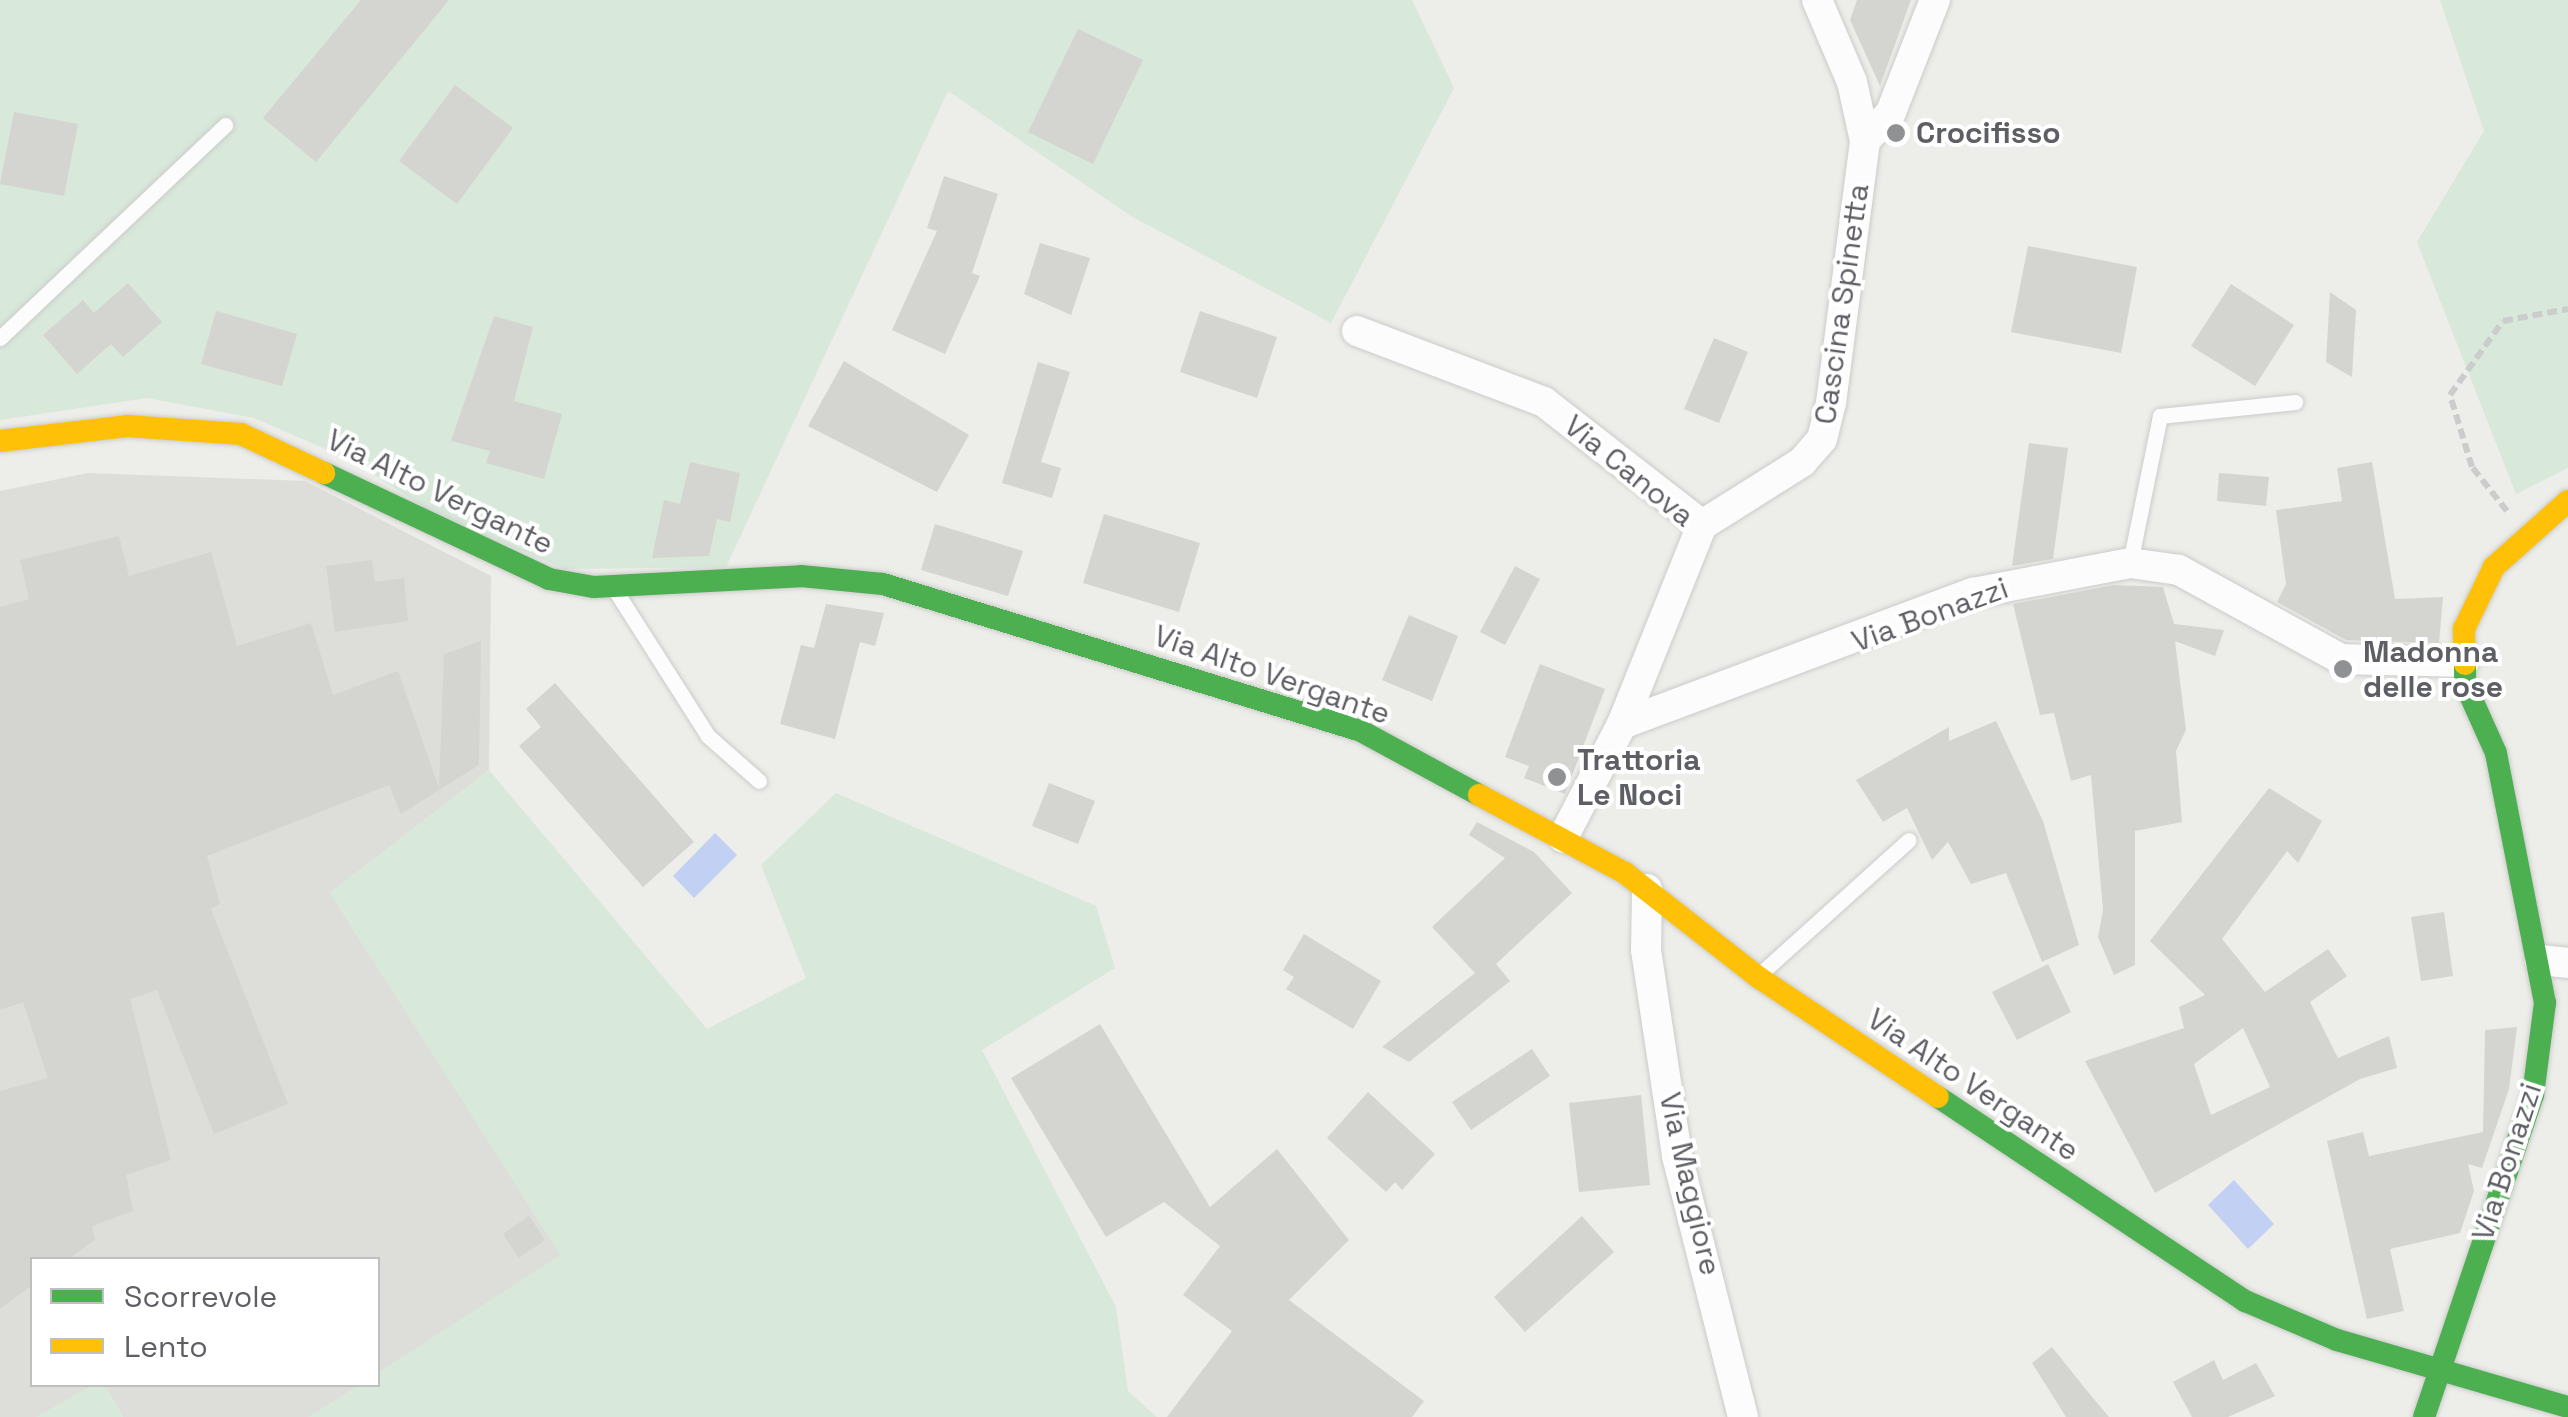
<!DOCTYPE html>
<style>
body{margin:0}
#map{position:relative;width:2568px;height:1417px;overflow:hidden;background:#edede9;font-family:"Space Grotesk",sans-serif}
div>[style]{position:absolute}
.industrial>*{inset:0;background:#ddddd9}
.green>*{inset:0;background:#d8e8da}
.water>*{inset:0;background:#c2d0f3}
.building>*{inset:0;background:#d4d4d1}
.path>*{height:6px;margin-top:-3px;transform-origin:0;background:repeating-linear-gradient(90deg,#cacdcc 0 10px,transparent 0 15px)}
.roads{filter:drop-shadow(0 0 2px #cbcbcb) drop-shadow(0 0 2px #cbcbcb)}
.lane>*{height:15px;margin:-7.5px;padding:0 7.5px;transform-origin:7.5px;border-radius:7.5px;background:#fcfcfc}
.street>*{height:30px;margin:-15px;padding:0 15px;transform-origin:15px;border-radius:15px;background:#fcfcfc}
.fast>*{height:22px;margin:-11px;padding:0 11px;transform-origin:11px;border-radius:11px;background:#4caf50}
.slow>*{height:22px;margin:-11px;padding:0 11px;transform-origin:11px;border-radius:11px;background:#ffc107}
.dots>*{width:28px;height:28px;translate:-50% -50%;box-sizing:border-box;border:5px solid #fff;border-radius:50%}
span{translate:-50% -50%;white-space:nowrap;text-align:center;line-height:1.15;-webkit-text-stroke:8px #fff;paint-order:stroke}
.poi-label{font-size:30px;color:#5e5f65;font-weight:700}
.left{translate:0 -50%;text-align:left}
.street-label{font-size:30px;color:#5e5f65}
.legend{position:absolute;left:30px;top:1257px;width:350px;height:130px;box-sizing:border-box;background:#fff;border:2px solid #bfbfc1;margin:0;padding:12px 18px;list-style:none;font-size:30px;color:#5e5f65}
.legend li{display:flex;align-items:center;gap:20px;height:50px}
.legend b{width:50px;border:2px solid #bfbfc1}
</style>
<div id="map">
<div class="industrial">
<div style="clip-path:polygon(88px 473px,305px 481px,491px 576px,489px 770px,330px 893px,561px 1255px,378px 1373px,378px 1260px,32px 1260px,32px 1384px,93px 1385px,37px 1417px,0 1417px,0 491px)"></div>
<div style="clip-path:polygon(105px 1385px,360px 1385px,309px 1417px,123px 1417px)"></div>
</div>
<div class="green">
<div style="clip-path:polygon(0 0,1412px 0,1454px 88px,1331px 323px,1131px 216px,948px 91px,726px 567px,565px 569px,439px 517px,351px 460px,254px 418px,147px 398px,0 420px)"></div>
<div style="clip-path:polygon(2440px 0,2568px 0,2568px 468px,2516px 494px,2417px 242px,2484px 131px)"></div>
<div style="clip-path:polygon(489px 770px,707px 1029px,806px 978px,761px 865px,836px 793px,1096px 906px,1115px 968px,982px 1050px,1116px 1307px,1128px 1391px,1157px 1417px,309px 1417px,360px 1385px,378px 1384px,378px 1373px,560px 1255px,330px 893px)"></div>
<div style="clip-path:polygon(93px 1384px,105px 1385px,123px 1417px,37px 1417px)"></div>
</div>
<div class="water">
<div style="clip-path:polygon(715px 833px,737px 855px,694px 898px,673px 876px)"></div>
<div style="clip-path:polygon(2234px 1180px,2274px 1224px,2248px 1249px,2208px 1205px)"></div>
</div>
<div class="building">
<div style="clip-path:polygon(361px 0,449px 0,316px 162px,263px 118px)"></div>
<div style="clip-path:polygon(1857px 0,1911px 0,1880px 86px,1850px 20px)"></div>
<div style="clip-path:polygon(1078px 29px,1143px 60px,1093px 164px,1028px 132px)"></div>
<div style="clip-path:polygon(455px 85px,513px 128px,457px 204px,399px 161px)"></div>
<div style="clip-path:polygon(14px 112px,78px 124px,64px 196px,0 184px)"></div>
<div style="clip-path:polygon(944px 176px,998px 194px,972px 273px,980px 276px,945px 354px,892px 330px,937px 231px,927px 228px)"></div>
<div style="clip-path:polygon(1040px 243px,1090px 258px,1071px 315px,1024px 294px)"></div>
<div style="clip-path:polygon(2028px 246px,2137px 267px,2121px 353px,2011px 332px)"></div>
<div style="clip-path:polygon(128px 283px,162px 322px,123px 357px,111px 344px,77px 374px,43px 335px,83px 300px,94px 313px)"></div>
<div style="clip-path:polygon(2231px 284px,2294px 325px,2255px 386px,2191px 346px)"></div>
<div style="clip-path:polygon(2330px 292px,2356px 310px,2352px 377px,2326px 362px)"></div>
<div style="clip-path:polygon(216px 311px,297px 334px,282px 386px,201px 364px)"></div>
<div style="clip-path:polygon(1200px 311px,1277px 337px,1257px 398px,1180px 372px)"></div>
<div style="clip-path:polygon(494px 316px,533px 327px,514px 401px,562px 414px,544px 479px,486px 463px,490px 451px,451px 441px)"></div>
<div style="clip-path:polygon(1714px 338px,1748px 352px,1719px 423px,1684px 409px)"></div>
<div style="clip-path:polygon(844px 361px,969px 435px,937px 492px,808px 426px)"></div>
<div style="clip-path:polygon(1038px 362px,1070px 372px,1041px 462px,1061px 468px,1052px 498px,1002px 483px)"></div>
<div style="clip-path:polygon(2029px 443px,2068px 448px,2053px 559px,2012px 566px)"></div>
<div style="clip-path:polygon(690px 462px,740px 473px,730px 522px,717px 519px,709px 556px,652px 558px,664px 500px,680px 504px)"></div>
<div style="clip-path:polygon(2372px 462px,2395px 599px,2443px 597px,2439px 643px,2346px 640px,2277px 602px,2286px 584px,2276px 510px,2342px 501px,2337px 468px)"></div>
<div style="clip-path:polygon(2219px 473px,2269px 477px,2266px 506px,2217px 501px)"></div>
<div style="clip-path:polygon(1104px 514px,1200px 543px,1179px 612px,1083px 583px)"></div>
<div style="clip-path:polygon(935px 524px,1023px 551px,1008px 596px,921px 570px)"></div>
<div style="clip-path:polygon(119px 536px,129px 576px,211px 552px,237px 646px,311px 623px,333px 695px,398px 671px,439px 788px,444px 654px,481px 641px,479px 765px,401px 814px,389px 785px,207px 856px,220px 904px,211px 909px,288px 1104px,214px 1134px,157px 990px,130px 999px,171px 1160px,126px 1175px,133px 1211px,92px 1226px,95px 1240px,67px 1260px,32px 1260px,32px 1285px,0 1309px,0 1091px,48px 1078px,23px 1002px,0 1010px,0 607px,29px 599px,20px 560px)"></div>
<div style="clip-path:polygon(372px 560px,375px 582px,404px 578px,408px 621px,335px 632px,326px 566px)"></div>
<div style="clip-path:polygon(1515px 566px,1540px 579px,1505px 645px,1480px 632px)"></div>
<div style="clip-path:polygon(2114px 585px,2163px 587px,2174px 624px,2224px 630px,2215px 656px,2175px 641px,2186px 730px,2176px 751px,2182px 822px,2135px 831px,2135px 965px,2114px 975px,2098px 937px,2103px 910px,2091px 775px,2071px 781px,2054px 713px,2040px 715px,2013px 604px)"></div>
<div style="clip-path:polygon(826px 604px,884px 613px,875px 646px,860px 642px,835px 739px,780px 724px,801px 645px,814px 648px)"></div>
<div style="clip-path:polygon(1409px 615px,1458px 636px,1432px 701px,1382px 680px)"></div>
<div style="clip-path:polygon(1540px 664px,1605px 689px,1565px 794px,1524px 778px,1529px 766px,1505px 757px)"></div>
<div style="clip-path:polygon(555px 683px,694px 842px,643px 887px,519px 746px,541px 727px,526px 709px)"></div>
<div style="clip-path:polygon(1996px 721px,2043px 821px,2079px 945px,2042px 962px,2006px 873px,1971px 884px,1948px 842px,1932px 860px,1907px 808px,1883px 822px,1856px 780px,1949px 727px,1949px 741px)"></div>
<div style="clip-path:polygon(1049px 783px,1095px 801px,1078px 844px,1032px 826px)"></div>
<div style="clip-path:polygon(evenodd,2269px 788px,2322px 821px,2298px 863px,2287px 851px,2222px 939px,2265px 992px,2328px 949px,2347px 976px,2310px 1002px,2338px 1058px,2389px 1036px,2397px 1068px,2360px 1079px,2155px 1193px,2085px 1061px,2184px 1028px,2179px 1007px,2205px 995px,2150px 941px,2269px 788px,2243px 1028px,2270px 1087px,2211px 1115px,2194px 1064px,2243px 1028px)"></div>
<div style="clip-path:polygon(1477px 822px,1534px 852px,1572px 893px,1496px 964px,1510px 981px,1409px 1062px,1382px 1047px,1475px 973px,1432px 927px,1505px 858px,1469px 835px)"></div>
<div style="clip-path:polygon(2444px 912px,2453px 976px,2421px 981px,2411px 917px)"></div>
<div style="clip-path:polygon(1304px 934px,1381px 981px,1353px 1029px,1286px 989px,1294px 977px,1283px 970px)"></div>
<div style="clip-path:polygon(2048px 964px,2071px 1012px,2017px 1040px,1992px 992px)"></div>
<div style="clip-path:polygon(1100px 1024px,1210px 1207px,1277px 1149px,1349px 1240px,1289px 1300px,1424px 1401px,1412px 1417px,1167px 1417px,1232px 1331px,1183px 1295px,1220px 1246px,1164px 1202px,1106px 1237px,1011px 1078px)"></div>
<div style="clip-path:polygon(2517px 1027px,2509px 1089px,2482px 1168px,2468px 1164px,2474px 1191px,2460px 1233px,2390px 1249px,2404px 1311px,2367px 1319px,2327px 1141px,2363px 1132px,2369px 1156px,2483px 1132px,2485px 1030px)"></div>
<div style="clip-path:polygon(1532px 1049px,1550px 1076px,1471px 1130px,1452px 1102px)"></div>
<div style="clip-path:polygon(1368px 1092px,1435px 1154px,1402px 1190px,1395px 1182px,1386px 1192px,1327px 1138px)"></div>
<div style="clip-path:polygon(1641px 1095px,1650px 1185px,1579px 1192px,1569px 1103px)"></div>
<div style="clip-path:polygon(529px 1216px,545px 1240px,519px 1258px,503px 1234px)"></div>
<div style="clip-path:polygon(1582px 1216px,1614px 1252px,1525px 1332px,1494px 1297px)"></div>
<div style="clip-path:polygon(2052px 1347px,2088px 1392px,2109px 1417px,2066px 1417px,2032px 1363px)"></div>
<div style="clip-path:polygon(2214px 1360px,2223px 1380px,2256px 1363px,2275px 1396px,2228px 1417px,2192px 1417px,2173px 1382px)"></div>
</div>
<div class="path">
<div style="left:2507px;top:511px;width:56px;rotate:-128.5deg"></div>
<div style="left:2472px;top:467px;width:75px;rotate:-107deg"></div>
<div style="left:2450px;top:395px;width:91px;rotate:-54.4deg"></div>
<div style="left:2503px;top:321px;width:66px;rotate:-10.5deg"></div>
</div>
<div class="roads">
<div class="lane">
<div style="left:0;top:338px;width:310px;rotate:-43.4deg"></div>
<div style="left:2130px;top:563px;width:150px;rotate:-78.5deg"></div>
<div style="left:2160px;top:416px;width:136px;rotate:-5.9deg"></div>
<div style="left:615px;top:590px;width:173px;rotate:57.5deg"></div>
<div style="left:708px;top:736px;width:68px;rotate:41.4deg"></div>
<div style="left:1760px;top:974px;width:200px;rotate:-42deg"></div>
</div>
<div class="street">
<div style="left:1865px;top:141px;width:39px;rotate:-48deg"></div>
<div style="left:1891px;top:112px;width:120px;rotate:-68.6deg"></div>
<div style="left:1357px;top:331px;width:200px;rotate:20.8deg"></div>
<div style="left:1544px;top:402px;width:200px;rotate:37.9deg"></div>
<div style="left:1702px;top:525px;width:214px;rotate:111.9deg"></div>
<div style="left:1622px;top:724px;width:128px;rotate:117.4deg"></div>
<div style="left:1702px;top:525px;width:118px;rotate:-32.2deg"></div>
<div style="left:1802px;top:462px;width:30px;rotate:-49deg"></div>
<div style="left:1822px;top:439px;width:37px;rotate:-76deg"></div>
<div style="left:1831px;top:403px;width:264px;rotate:-82.6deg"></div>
<div style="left:1865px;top:141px;width:60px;rotate:-102.4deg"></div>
<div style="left:1852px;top:82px;width:89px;rotate:-113.1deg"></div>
<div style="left:1622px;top:724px;width:375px;rotate:-20.5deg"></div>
<div style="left:1973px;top:593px;width:160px;rotate:-10.8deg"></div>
<div style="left:2130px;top:563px;width:49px;rotate:8.1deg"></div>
<div style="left:2179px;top:570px;width:185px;rotate:28.8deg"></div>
<div style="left:2341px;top:659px;width:123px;rotate:1.4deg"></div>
<div style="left:1647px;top:889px;width:61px;rotate:90.9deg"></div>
<div style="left:1646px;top:950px;width:208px;rotate:81.4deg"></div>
<div style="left:1677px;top:1156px;width:269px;rotate:75.8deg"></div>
<div style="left:2540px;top:960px;width:28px;rotate:6deg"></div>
</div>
<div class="fast">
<div style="left:324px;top:473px;width:249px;rotate:25.2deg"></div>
<div style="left:549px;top:579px;width:46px;rotate:10.1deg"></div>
<div style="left:594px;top:587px;width:207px;rotate:-3deg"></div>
<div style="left:801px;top:576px;width:82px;rotate:5.6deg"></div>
<div style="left:883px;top:584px;width:500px;rotate:17.09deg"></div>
<div style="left:1361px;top:731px;width:134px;rotate:28.5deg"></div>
<div style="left:1938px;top:1097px;width:369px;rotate:33.6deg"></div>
<div style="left:2245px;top:1301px;width:100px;rotate:23deg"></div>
<div style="left:2337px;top:1340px;width:241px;rotate:16.2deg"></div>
<div style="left:2424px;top:1417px;width:340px;rotate:-71.3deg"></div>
<div style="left:2533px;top:1095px;width:93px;rotate:-82.6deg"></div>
<div style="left:2545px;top:1003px;width:255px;rotate:-101.1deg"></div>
<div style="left:2496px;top:753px;width:76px;rotate:-114.2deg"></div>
<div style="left:2465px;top:684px;width:20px;rotate:-90deg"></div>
</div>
<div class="slow">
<div style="left:0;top:441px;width:128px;rotate:-6.7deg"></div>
<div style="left:127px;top:426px;width:114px;rotate:4deg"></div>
<div style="left:241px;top:434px;width:92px;rotate:25.2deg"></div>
<div style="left:2465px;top:664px;width:35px;rotate:-92deg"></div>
<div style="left:2464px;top:629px;width:69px;rotate:-64.2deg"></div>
<div style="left:2494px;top:567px;width:99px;rotate:-41.7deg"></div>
<div style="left:1479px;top:795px;width:166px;rotate:28.1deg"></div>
<div style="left:1625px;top:873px;width:169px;rotate:38deg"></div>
<div style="left:1758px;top:977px;width:216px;rotate:33.7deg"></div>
</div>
</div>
<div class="dots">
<div style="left:1896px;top:133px;background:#909193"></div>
<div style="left:2343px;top:669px;background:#909193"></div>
<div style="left:1557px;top:777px;background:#909193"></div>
</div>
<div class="poi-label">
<span class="left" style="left:1916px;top:133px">Crocifisso</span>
<span class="left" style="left:2363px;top:669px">Madonna<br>delle rose</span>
<span class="left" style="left:1577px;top:777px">Trattoria<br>Le Noci</span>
</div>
<div class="street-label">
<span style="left:1842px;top:304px;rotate:-82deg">Cascina Spinetta</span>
<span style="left:1629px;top:471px;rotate:39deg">Via Canova</span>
<span style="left:440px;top:492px;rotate:26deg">Via Alto Vergante</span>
<span style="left:1930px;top:615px;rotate:-20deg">Via Bonazzi</span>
<span style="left:1272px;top:675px;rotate:19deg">Via Alto Vergante</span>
<span style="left:1973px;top:1085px;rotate:34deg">Via Alto Vergante</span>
<span style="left:2507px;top:1162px;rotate:-72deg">Via Bonazzi</span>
<span style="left:1690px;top:1184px;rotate:77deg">Via Maggiore</span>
</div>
<ul class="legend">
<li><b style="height:12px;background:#4caf50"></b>Scorrevole</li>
<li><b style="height:12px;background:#ffc107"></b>Lento</li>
</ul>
</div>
